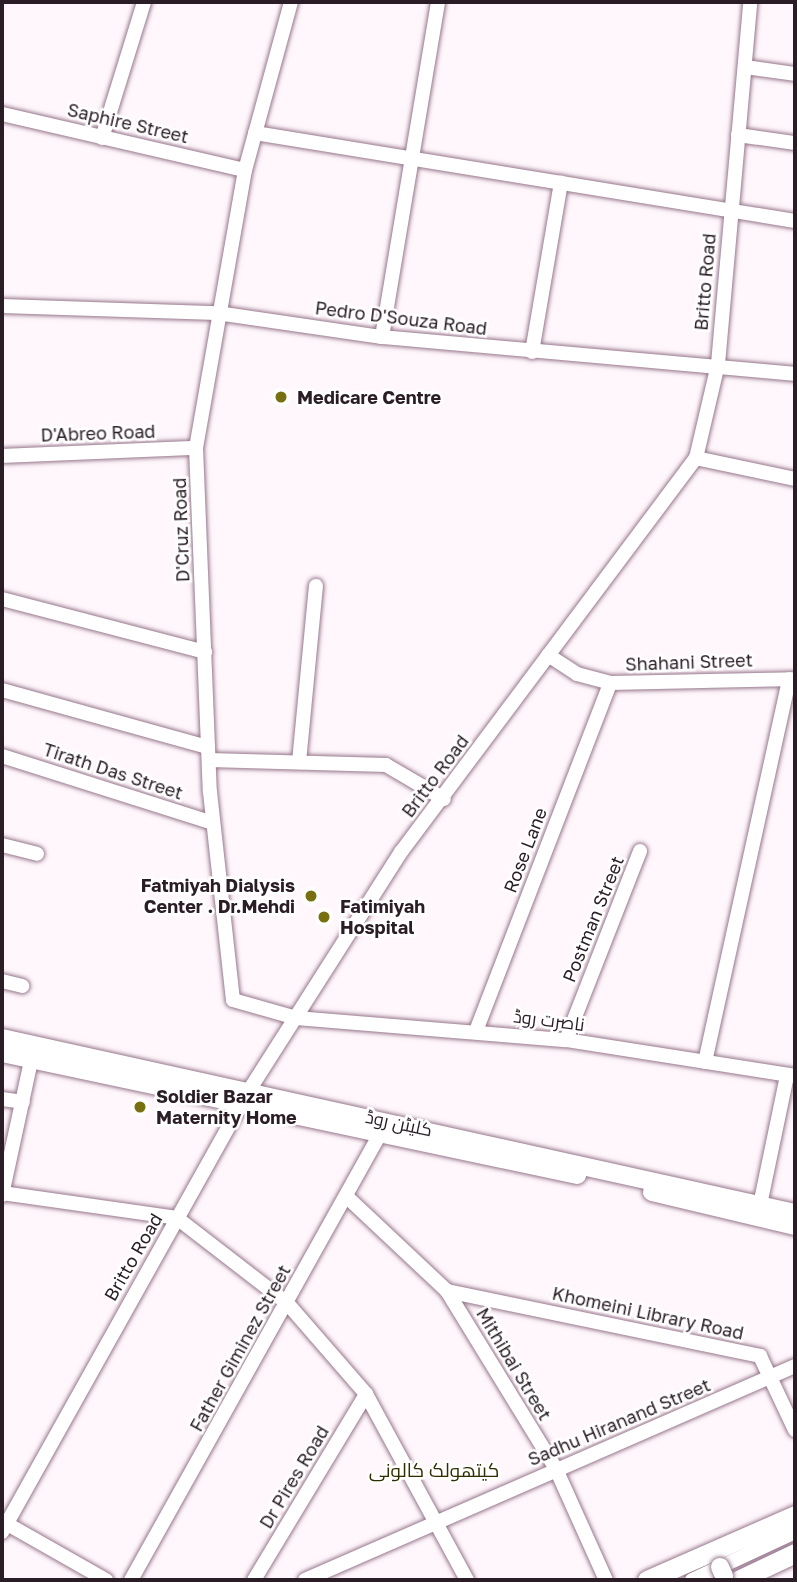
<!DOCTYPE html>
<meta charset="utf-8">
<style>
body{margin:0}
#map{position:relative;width:797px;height:1582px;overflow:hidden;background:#fff7fc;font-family:"Golos Text",Cairo,sans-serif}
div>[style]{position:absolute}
.roads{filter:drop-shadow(0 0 2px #97778c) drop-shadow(0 0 2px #97778c)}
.minor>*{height:14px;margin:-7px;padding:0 7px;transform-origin:7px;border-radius:7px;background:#fff}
.major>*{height:18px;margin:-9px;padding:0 9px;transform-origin:9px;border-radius:9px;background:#fff}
.highway>*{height:19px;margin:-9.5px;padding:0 9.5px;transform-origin:9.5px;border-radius:9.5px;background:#fff}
.bridges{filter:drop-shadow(0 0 2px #97778c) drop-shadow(0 0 2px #97778c)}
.major-bridge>*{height:18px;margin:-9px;padding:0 9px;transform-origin:9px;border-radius:9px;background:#fff}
.dots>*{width:19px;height:19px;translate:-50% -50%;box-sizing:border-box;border:4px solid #fff;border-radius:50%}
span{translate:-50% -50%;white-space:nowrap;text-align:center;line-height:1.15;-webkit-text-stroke:5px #fff;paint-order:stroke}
.street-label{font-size:18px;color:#2a1d26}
.poi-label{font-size:18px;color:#2a1d26;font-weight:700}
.left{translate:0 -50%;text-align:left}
.right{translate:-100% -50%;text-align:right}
.neighbourhood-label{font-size:19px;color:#302d01}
.frame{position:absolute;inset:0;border:4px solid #2a1d26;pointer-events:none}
</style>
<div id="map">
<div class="roads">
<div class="minor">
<div style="left:291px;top:2px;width:174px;rotate:105.3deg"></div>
<div style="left:245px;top:170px;width:282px;rotate:100deg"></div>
<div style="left:196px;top:448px;width:344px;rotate:87.7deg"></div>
<div style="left:210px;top:792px;width:209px;rotate:83.7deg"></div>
<div style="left:233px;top:1000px;width:66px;rotate:15.9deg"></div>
<div style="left:296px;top:1018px;width:271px;rotate:4.7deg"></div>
<div style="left:566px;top:1040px;width:232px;rotate:8.9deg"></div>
<div style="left:745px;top:67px;width:50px;rotate:8deg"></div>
<div style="left:2px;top:114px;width:249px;rotate:13deg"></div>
<div style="left:255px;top:133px;width:547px;rotate:9.26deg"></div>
<div style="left:738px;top:135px;width:58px;rotate:8deg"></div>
<div style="left:102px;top:138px;width:142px;rotate:-72.8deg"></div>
<div style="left:2px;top:306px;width:215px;rotate:1.9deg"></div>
<div style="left:217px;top:313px;width:167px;rotate:8.3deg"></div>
<div style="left:382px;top:337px;width:415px;rotate:5.1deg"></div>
<div style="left:382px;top:337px;width:340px;rotate:-80.5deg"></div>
<div style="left:532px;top:352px;width:172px;rotate:-80.3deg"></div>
<div style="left:2px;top:456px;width:194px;rotate:-2.4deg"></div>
<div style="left:696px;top:458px;width:101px;rotate:12deg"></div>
<div style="left:2px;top:599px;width:210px;rotate:14.6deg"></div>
<div style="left:548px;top:655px;width:35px;rotate:33deg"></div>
<div style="left:577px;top:674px;width:34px;rotate:15deg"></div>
<div style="left:610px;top:683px;width:185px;rotate:-1.2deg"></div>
<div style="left:2px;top:690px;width:214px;rotate:15.5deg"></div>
<div style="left:2px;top:756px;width:221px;rotate:17.6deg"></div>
<div style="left:209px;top:760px;width:177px;rotate:1.6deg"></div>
<div style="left:386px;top:765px;width:67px;rotate:30.4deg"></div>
<div style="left:299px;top:762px;width:177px;rotate:-84.5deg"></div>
<div style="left:2px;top:845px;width:36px;rotate:14deg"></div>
<div style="left:2px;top:981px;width:21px;rotate:14deg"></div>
<div style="left:476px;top:1031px;width:373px;rotate:-68.9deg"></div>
<div style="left:566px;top:1040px;width:203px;rotate:-68.6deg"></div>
<div style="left:705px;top:1062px;width:392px;rotate:-77.6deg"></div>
<div style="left:2px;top:1099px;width:21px;rotate:8deg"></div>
<div style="left:2px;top:1193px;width:177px;rotate:8.1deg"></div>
<div style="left:177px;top:1218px;width:139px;rotate:37.7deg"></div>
<div style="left:287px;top:1303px;width:121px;rotate:49deg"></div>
<div style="left:366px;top:1394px;width:212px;rotate:61.5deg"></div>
<div style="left:2px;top:1195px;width:137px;rotate:-77.8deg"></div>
<div style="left:348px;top:1198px;width:136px;rotate:43.2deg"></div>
<div style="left:447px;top:1291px;width:209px;rotate:58.5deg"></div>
<div style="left:556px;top:1469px;width:122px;rotate:65.8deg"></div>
<div style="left:760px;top:1205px;width:132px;rotate:-78.2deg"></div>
<div style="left:447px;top:1291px;width:320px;rotate:11.7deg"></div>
<div style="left:760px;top:1356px;width:82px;rotate:64.7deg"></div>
<div style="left:2px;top:1521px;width:120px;rotate:29.6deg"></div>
<div style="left:2px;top:1532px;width:504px;rotate:-60.79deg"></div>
<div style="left:248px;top:1092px;width:285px;rotate:-57.5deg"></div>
<div style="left:401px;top:852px;width:492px;rotate:-53.2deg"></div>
<div style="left:696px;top:458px;width:97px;rotate:-76.8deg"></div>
<div style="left:718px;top:364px;width:363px;rotate:-84.9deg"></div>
<div style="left:131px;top:1580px;width:511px;rotate:-60.83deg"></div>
<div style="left:254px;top:1580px;width:217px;rotate:-58.9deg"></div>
<div style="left:305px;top:1580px;width:535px;rotate:-23.59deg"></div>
<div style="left:692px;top:1580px;width:114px;rotate:-25deg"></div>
</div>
<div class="major">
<div style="left:2px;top:1038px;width:812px;rotate:12.44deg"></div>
<div style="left:2px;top:1053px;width:588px;rotate:11.98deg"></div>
<div style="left:652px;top:1192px;width:147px;rotate:13.4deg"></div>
</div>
<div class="highway">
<div style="left:647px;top:1580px;width:162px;rotate:-23.7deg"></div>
<div style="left:738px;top:1580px;width:63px;rotate:-25.3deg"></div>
</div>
</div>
<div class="bridges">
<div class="major-bridge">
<div style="left:720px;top:1567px;width:10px;rotate:66deg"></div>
</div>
</div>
<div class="dots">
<div style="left:281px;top:397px;background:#787010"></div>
<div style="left:311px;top:896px;background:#787010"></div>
<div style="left:324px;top:917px;background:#787010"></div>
<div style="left:140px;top:1107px;background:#787010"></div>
</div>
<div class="street-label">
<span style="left:128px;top:123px;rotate:13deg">Saphire Street</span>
<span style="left:705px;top:282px;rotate:-85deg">Britto Road</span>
<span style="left:401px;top:318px;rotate:7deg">Pedro D'Souza Road</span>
<span style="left:98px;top:433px;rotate:-2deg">D'Abreo Road</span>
<span style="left:181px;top:530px;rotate:-92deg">D'Cruz Road</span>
<span style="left:689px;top:662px;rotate:-2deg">Shahani Street</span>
<span style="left:113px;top:771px;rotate:18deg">Tirath Das Street</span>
<span style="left:435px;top:776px;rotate:-53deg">Britto Road</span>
<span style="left:525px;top:850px;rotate:-69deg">Rose Lane</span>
<span style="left:593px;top:919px;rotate:-68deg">Postman Street</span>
<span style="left:549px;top:1020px;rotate:7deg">ناصرت روڈ</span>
<span style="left:399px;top:1123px;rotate:12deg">کلیٹن روڈ</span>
<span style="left:133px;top:1257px;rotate:-60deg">Britto Road</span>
<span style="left:648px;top:1313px;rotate:12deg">Khomeini Library Road</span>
<span style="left:240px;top:1348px;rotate:-61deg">Father Giminez Street</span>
<span style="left:514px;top:1364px;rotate:59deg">Mithibai Street</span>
<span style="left:619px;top:1422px;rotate:-23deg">Sadhu Hiranand Street</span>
<span style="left:294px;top:1477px;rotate:-59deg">Dr Pires Road</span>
</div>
<div class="poi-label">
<span class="left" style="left:297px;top:397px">Medicare Centre</span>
<span class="right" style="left:295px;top:896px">Fatmiyah Dialysis<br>Center . Dr.Mehdi</span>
<span class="left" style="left:340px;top:917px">Fatimiyah<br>Hospital</span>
<span class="left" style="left:156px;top:1107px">Soldier Bazar<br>Maternity Home</span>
</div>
<div class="neighbourhood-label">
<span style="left:434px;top:1470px">کیتھولک کالونی</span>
</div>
<div class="frame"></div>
</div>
